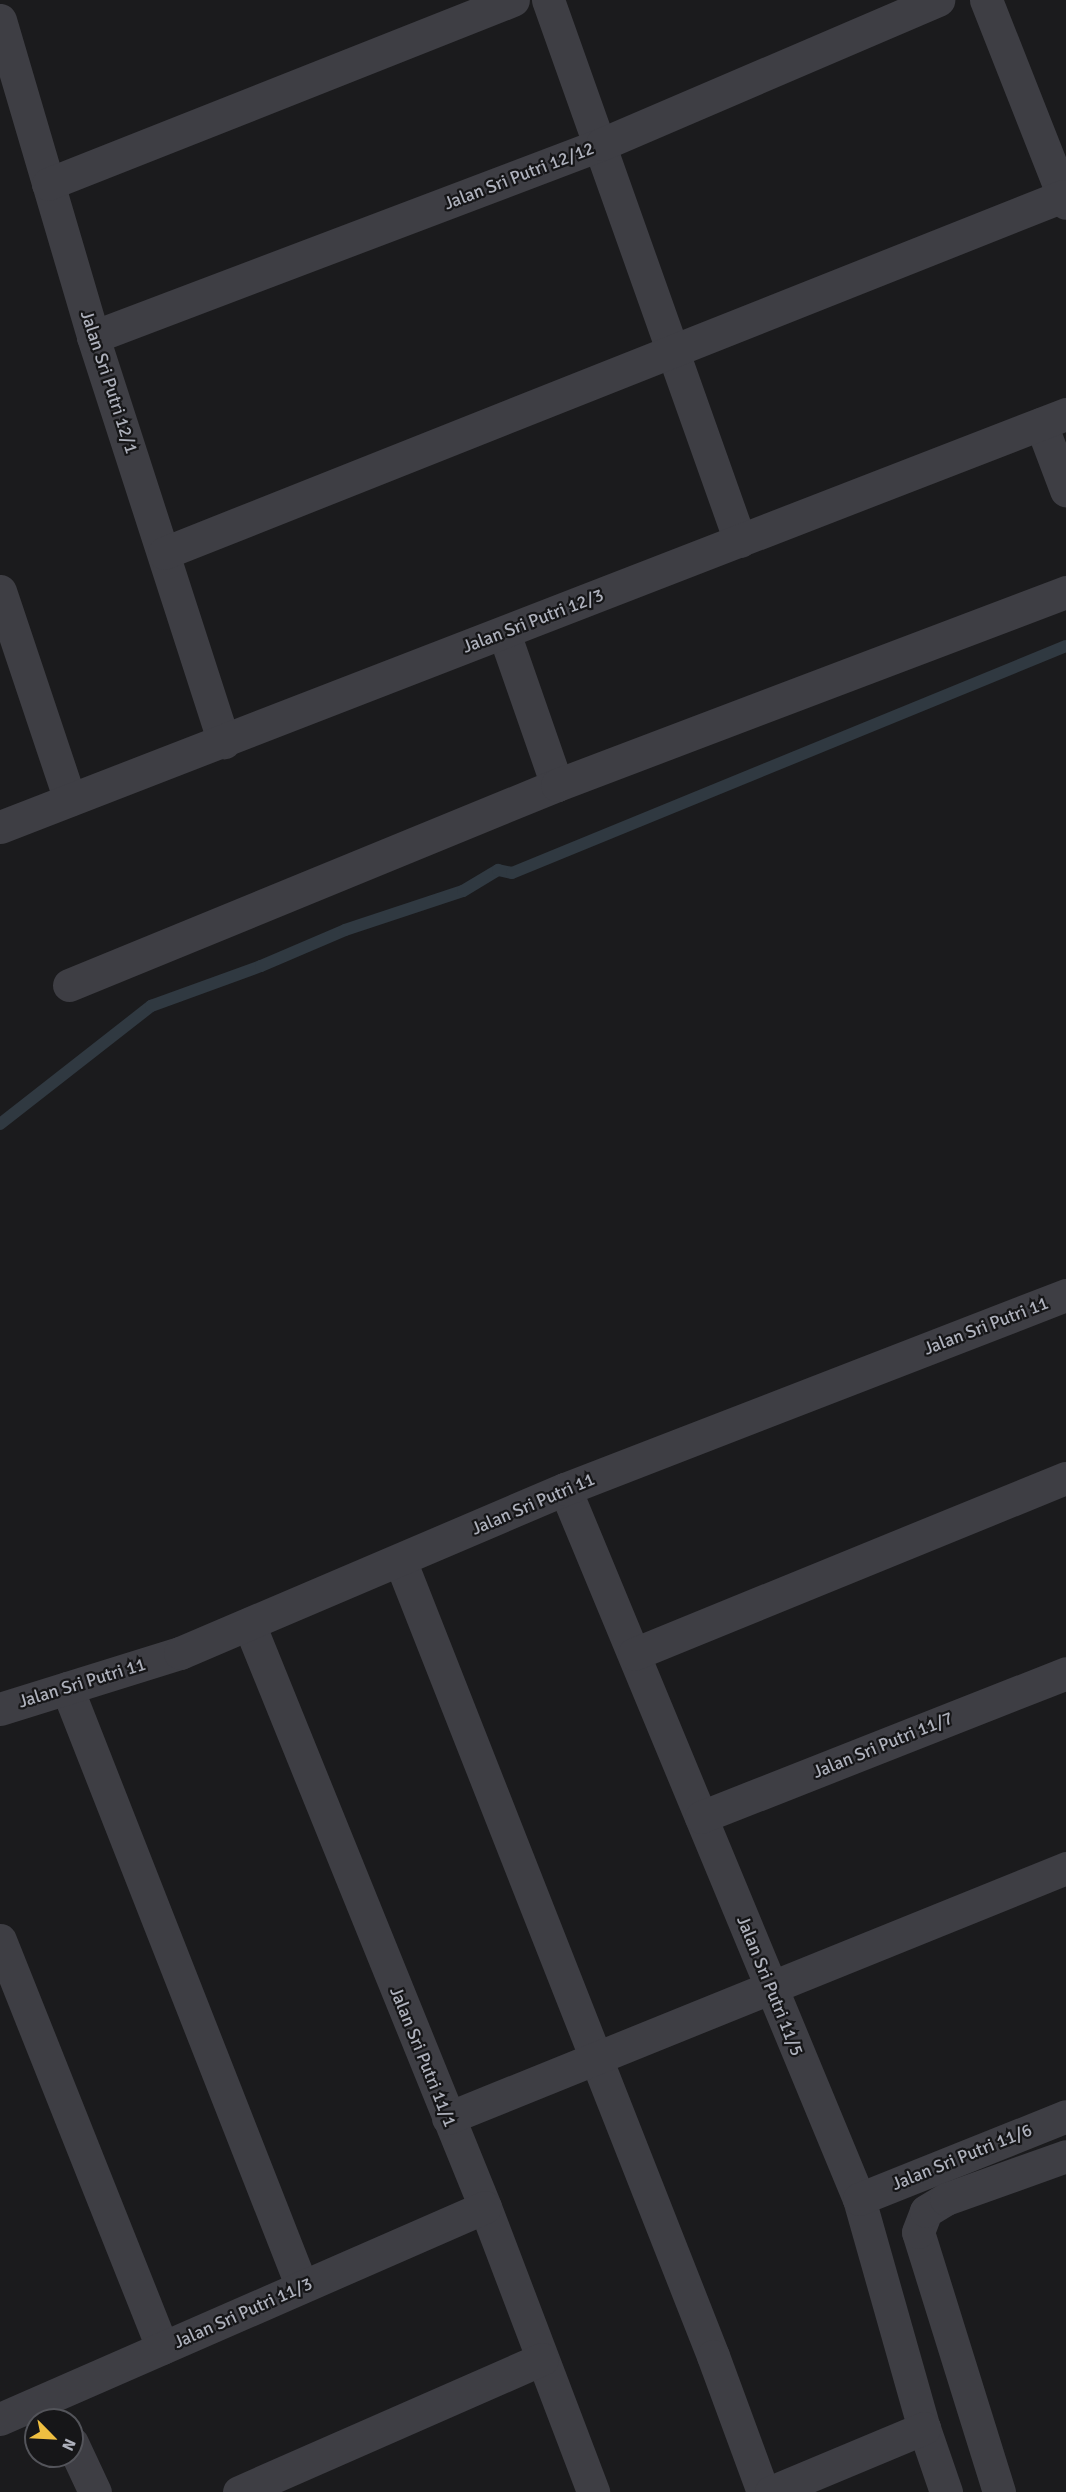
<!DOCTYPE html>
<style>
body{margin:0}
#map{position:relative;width:1066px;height:2492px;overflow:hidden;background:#1b1b1d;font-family:Signika,sans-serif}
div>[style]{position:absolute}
.stream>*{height:12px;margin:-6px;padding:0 6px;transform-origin:6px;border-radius:6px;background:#303941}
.minor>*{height:33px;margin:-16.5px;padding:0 16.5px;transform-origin:16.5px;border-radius:16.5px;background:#3e3e44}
span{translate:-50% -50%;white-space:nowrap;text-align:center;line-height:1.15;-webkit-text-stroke:4.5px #161618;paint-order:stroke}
.street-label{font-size:18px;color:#aeb1bc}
.north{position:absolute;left:24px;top:2408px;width:60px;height:60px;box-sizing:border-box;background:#161618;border:2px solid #53545a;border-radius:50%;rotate:114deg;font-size:16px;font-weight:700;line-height:24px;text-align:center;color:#aeb1bc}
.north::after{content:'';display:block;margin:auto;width:21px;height:27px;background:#efbf41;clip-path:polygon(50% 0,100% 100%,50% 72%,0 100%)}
</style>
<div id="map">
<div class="stream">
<div style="left:0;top:1124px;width:192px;rotate:-38deg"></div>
<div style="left:151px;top:1006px;width:117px;rotate:-20deg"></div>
<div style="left:261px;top:966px;width:91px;rotate:-23.2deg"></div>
<div style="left:345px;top:930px;width:124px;rotate:-18.3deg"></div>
<div style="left:463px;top:891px;width:41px;rotate:-31deg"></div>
<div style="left:498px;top:870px;width:14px;rotate:12deg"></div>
<div style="left:512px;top:873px;width:599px;rotate:-22.28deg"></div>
</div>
<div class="minor">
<div style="left:548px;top:0;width:574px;rotate:70.46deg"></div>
<div style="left:986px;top:0;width:218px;rotate:68.5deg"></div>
<div style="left:0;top:20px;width:330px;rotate:73.6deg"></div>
<div style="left:93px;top:337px;width:426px;rotate:72.1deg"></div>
<div style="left:48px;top:184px;width:500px;rotate:-21.59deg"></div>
<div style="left:93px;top:337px;width:544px;rotate:-20.77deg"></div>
<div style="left:602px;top:144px;width:366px;rotate:-23.2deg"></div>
<div style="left:1041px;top:424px;width:71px;rotate:69.3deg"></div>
<div style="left:164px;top:553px;width:967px;rotate:-21.66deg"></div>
<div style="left:0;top:591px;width:220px;rotate:71.5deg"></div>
<div style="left:504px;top:633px;width:161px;rotate:70.8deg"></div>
<div style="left:0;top:827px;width:1143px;rotate:-21.18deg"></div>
<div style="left:69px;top:985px;width:527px;rotate:-22.29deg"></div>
<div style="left:557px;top:785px;width:544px;rotate:-20.77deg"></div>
<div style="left:565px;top:1489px;width:768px;rotate:67.51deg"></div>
<div style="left:859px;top:2199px;width:238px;rotate:74.2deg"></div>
<div style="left:924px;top:2428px;width:68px;rotate:71deg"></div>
<div style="left:400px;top:1560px;width:855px;rotate:68.53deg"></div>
<div style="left:713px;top:2356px;width:145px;rotate:69.8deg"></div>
<div style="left:249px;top:1624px;width:629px;rotate:67.96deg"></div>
<div style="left:485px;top:2207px;width:305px;rotate:69.2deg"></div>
<div style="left:634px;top:1654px;width:466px;rotate:-22.2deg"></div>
<div style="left:67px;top:1688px;width:643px;rotate:68.58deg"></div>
<div style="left:0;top:1709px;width:189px;rotate:-17.3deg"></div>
<div style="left:180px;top:1653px;width:418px;rotate:-23.1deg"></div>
<div style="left:565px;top:1489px;width:537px;rotate:-21.17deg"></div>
<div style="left:701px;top:1817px;width:392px;rotate:-21.5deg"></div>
<div style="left:0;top:1940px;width:439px;rotate:68.3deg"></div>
<div style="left:448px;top:2118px;width:667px;rotate:-22.02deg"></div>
<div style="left:859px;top:2199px;width:223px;rotate:-21.8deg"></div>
<div style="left:0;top:2419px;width:529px;rotate:-23.61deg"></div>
<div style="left:72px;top:2443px;width:54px;rotate:64.9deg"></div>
<div style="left:239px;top:2492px;width:331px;rotate:-23.7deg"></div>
<div style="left:771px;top:2492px;width:166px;rotate:-22.7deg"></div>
<div style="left:999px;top:2492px;width:272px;rotate:-107.3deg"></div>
<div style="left:918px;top:2232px;width:22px;rotate:-69deg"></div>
<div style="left:926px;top:2211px;width:23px;rotate:-31deg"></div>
<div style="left:946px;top:2199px;width:127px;rotate:-19.7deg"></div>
</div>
<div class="street-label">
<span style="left:519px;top:176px;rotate:-21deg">Jalan Sri Putri 12/12</span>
<span style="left:109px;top:382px;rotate:72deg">Jalan Sri Putri 12/1</span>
<span style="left:533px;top:621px;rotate:-21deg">Jalan Sri Putri 12/3</span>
<span style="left:986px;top:1326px;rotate:-21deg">Jalan Sri Putri 11</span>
<span style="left:533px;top:1504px;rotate:-23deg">Jalan Sri Putri 11</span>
<span style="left:82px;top:1683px;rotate:-17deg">Jalan Sri Putri 11</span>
<span style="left:883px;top:1745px;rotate:-22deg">Jalan Sri Putri 11/7</span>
<span style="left:770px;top:1986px;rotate:68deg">Jalan Sri Putri 11/5</span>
<span style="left:423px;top:2057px;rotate:68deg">Jalan Sri Putri 11/1</span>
<span style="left:962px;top:2157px;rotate:-22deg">Jalan Sri Putri 11/6</span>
<span style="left:243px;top:2313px;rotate:-24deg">Jalan Sri Putri 11/3</span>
</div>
<div class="north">N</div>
</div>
